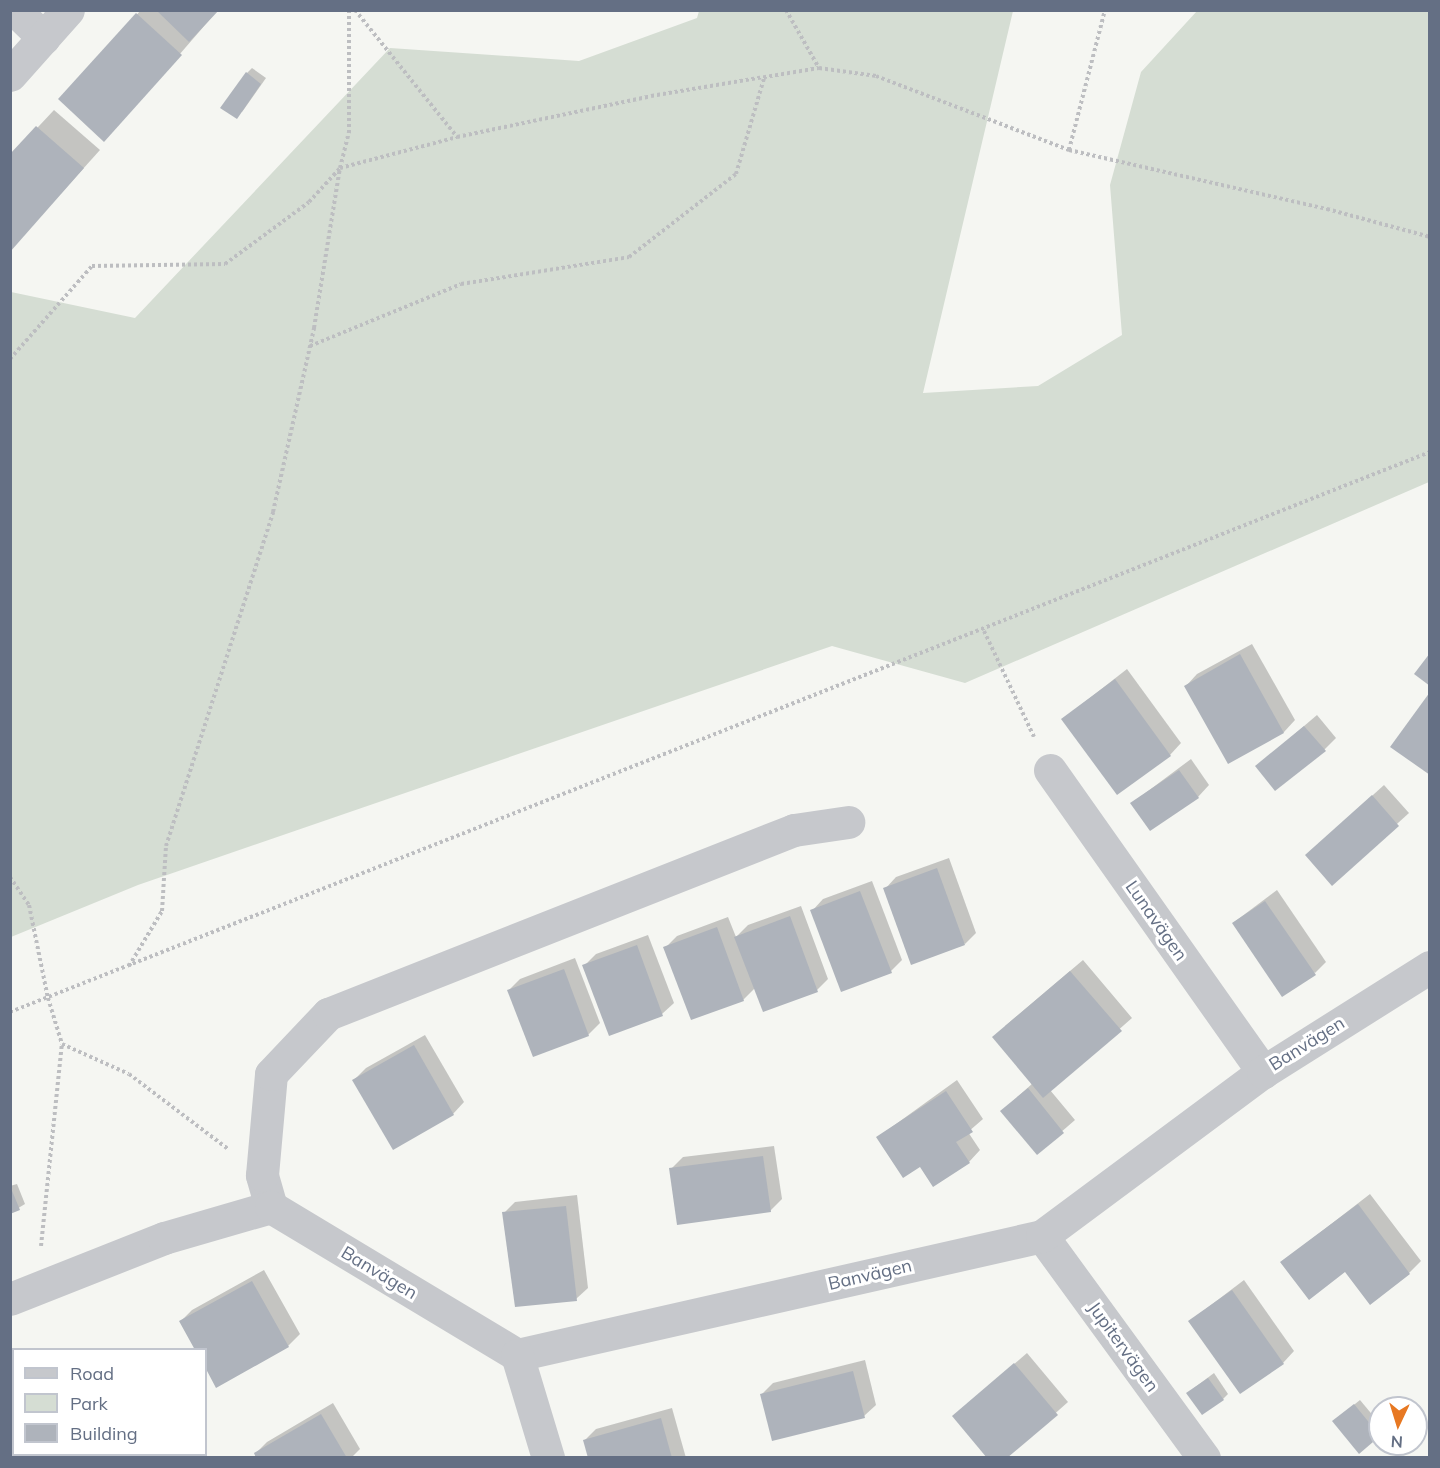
<!DOCTYPE html>
<meta charset="utf-8">
<style>
body{margin:0}
#map{position:relative;width:1440px;height:1468px;overflow:hidden;background:#f5f6f2;font-family:Mulish,sans-serif}
div>[style]{position:absolute}
.green>*{inset:0;background:#d5ddd3}
.shadow>*{inset:0;background:#0003}
.building>*{inset:0;background:#aeb3bb}
.path>*{height:4px;margin-top:-2px;transform-origin:0;background:repeating-linear-gradient(90deg,#bdbec1 0 3px,transparent 0 6px)}
.street>*{height:33px;margin:-16.5px;padding:0 16.5px;transform-origin:16.5px;border-radius:16.5px;background:#c6c8cc}
span{translate:-50% -50%;white-space:nowrap;text-align:center;line-height:1.15;-webkit-text-stroke:6px #fff;paint-order:stroke}
.street-label{font-size:18px;color:#646f84}
.frame{position:absolute;inset:0;border:12px solid #646f84;pointer-events:none}
.legend{position:absolute;left:12px;top:1348px;width:195px;height:108px;box-sizing:border-box;background:#fff;border:2px solid #c1c5ce;margin:0;padding:8px 10px;list-style:none;font-size:18px;color:#646f84}
.legend li{display:flex;align-items:center;gap:12px;height:30px}
.legend b{width:30px;border:2px solid #c1c5ce}
.north{position:absolute;left:1368px;top:1396px;width:60px;height:60px;box-sizing:border-box;background:#fff;border:2px solid #c1c5ce;border-radius:50%;rotate:184deg;font-size:16px;font-weight:700;line-height:24px;text-align:center;color:#646f84}
.north::after{content:'';display:block;margin:auto;width:21px;height:27px;background:#e77822;clip-path:polygon(50% 0,100% 100%,50% 72%,0 100%)}
</style>
<div id="map">
<div class="green">
<div style="clip-path:polygon(699px 11px,1013px 11px,923px 393px,1038px 386px,1122px 335px,1110px 185px,1141px 72px,1197px 11px,1429px 11px,1429px 482px,965px 683px,832px 646px,138px 885px,11px 937px,11px 292px,135px 318px,390px 48px,579px 61px,697px 18px)"></div>
</div>
<div class="shadow">
<div style="clip-path:polygon(141px 10px,218px 10px,121px 122px,60px 99px)"></div>
<div style="clip-path:polygon(252px 68px,266px 78px,242px 112px,247px 73px)"></div>
<div style="clip-path:polygon(54px 110px,100px 150px,10px 250px,10px 157px)"></div>
<div style="clip-path:polygon(1252px 644px,1295px 720px,1284px 732px,1229px 762px,1186px 686px,1197px 674px)"></div>
<div style="clip-path:polygon(1127px 669px,1181px 743px,1170px 755px,1063px 719px)"></div>
<div style="clip-path:polygon(1317px 715px,1336px 738px,1324px 750px,1257px 766px)"></div>
<div style="clip-path:polygon(1191px 759px,1209px 785px,1198px 797px,1132px 803px)"></div>
<div style="clip-path:polygon(1384px 785px,1409px 813px,1332px 883px,1319px 844px)"></div>
<div style="clip-path:polygon(949px 858px,976px 933px,965px 944px,885px 889px,896px 877px)"></div>
<div style="clip-path:polygon(872px 881px,902px 960px,891px 971px,812px 911px,823px 899px)"></div>
<div style="clip-path:polygon(1277px 890px,1326px 962px,1315px 973px,1233px 923px)"></div>
<div style="clip-path:polygon(801px 906px,828px 979px,817px 990px,755px 988px,743px 1000px,665px 948px,677px 936px,728px 917px,736px 937px,748px 925px)"></div>
<div style="clip-path:polygon(648px 935px,674px 1003px,662px 1014px,584px 966px,596px 954px)"></div>
<div style="clip-path:polygon(575px 958px,600px 1023px,588px 1035px,509px 990px,520px 979px)"></div>
<div style="clip-path:polygon(1083px 960px,1132px 1018px,1050px 1090px,1075px 1120px,1037px 1153px,1002px 1111px,1033px 1083px,1005px 1026px)"></div>
<div style="clip-path:polygon(425px 1035px,464px 1102px,453px 1114px,354px 1080px,366px 1068px)"></div>
<div style="clip-path:polygon(957px 1080px,983px 1119px,968px 1132px,980px 1150px,969px 1162px,920px 1165px,878px 1137px)"></div>
<div style="clip-path:polygon(774px 1146px,782px 1199px,770px 1211px,671px 1169px,683px 1157px)"></div>
<div style="clip-path:polygon(17px 1184px,25px 1204px,10px 1213px,10px 1186px)"></div>
<div style="clip-path:polygon(1370px 1194px,1421px 1261px,1409px 1273px,1370px 1303px,1346px 1270px,1282px 1262px)"></div>
<div style="clip-path:polygon(577px 1195px,588px 1288px,576px 1299px,504px 1213px,515px 1202px)"></div>
<div style="clip-path:polygon(264px 1270px,300px 1334px,288px 1346px,217px 1386px,206px 1366px,206px 1350px,181px 1321px,192px 1310px)"></div>
<div style="clip-path:polygon(1244px 1280px,1294px 1351px,1283px 1363px,1190px 1321px)"></div>
<div style="clip-path:polygon(1027px 1353px,1068px 1402px,1005px 1458px,966px 1405px)"></div>
<div style="clip-path:polygon(865px 1360px,876px 1405px,864px 1416px,762px 1394px,773px 1383px)"></div>
<div style="clip-path:polygon(12px 1366px,14px 1438px,10px 1440px,10px 1366px)"></div>
<div style="clip-path:polygon(1214px 1373px,1228px 1394px,1223px 1399px,1194px 1388px)"></div>
<div style="clip-path:polygon(1360px 1400px,1380px 1424px,1380px 1436px,1359px 1452px,1340px 1416px)"></div>
<div style="clip-path:polygon(333px 1403px,360px 1449px,351px 1458px,258px 1458px,256px 1453px,267px 1442px)"></div>
<div style="clip-path:polygon(672px 1408px,686px 1458px,589px 1458px,585px 1440px,596px 1429px)"></div>
<div style="clip-path:polygon(124px 1454px,184px 1454px,179px 1458px)"></div>
</div>
<div class="building">
<div style="clip-path:polygon(156px 10px,219px 10px,189px 42px)"></div>
<div style="clip-path:polygon(136px 13px,182px 55px,104px 142px,58px 99px)"></div>
<div style="clip-path:polygon(246px 72px,261px 84px,237px 119px,220px 108px)"></div>
<div style="clip-path:polygon(36px 126px,84px 168px,10px 252px,10px 154px)"></div>
<div style="clip-path:polygon(1430px 653px,1430px 686px,1414px 674px)"></div>
<div style="clip-path:polygon(1240px 654px,1284px 733px,1228px 764px,1184px 686px)"></div>
<div style="clip-path:polygon(1115px 679px,1171px 756px,1117px 795px,1061px 719px)"></div>
<div style="clip-path:polygon(1430px 692px,1430px 775px,1390px 747px)"></div>
<div style="clip-path:polygon(1304px 726px,1326px 751px,1275px 791px,1255px 766px)"></div>
<div style="clip-path:polygon(1179px 770px,1199px 798px,1150px 831px,1130px 803px)"></div>
<div style="clip-path:polygon(1372px 795px,1399px 826px,1332px 886px,1305px 855px)"></div>
<div style="clip-path:polygon(937px 868px,965px 945px,911px 965px,883px 888px)"></div>
<div style="clip-path:polygon(860px 891px,892px 973px,841px 992px,810px 910px)"></div>
<div style="clip-path:polygon(1265px 901px,1316px 975px,1282px 997px,1232px 923px)"></div>
<div style="clip-path:polygon(790px 916px,818px 992px,763px 1012px,734px 937px)"></div>
<div style="clip-path:polygon(717px 927px,744px 1001px,691px 1020px,663px 947px)"></div>
<div style="clip-path:polygon(637px 945px,663px 1016px,609px 1036px,582px 965px)"></div>
<div style="clip-path:polygon(564px 969px,589px 1036px,533px 1057px,507px 990px)"></div>
<div style="clip-path:polygon(1070px 971px,1122px 1031px,1043px 1098px,992px 1037px)"></div>
<div style="clip-path:polygon(414px 1045px,454px 1115px,393px 1150px,352px 1080px)"></div>
<div style="clip-path:polygon(1028px 1088px,1064px 1133px,1037px 1155px,1000px 1111px)"></div>
<div style="clip-path:polygon(946px 1091px,973px 1132px,956px 1142px,970px 1163px,933px 1187px,920px 1167px,903px 1178px,876px 1137px)"></div>
<div style="clip-path:polygon(763px 1156px,771px 1212px,677px 1225px,669px 1168px)"></div>
<div style="clip-path:polygon(10px 1186px,20px 1210px,10px 1214px)"></div>
<div style="clip-path:polygon(1358px 1204px,1410px 1274px,1370px 1305px,1345px 1272px,1309px 1300px,1280px 1262px)"></div>
<div style="clip-path:polygon(566px 1206px,577px 1301px,515px 1307px,502px 1212px)"></div>
<div style="clip-path:polygon(252px 1281px,289px 1347px,216px 1388px,206px 1369px,206px 1350px,195px 1350px,179px 1321px)"></div>
<div style="clip-path:polygon(1232px 1290px,1284px 1364px,1240px 1394px,1188px 1321px)"></div>
<div style="clip-path:polygon(1014px 1363px,1058px 1415px,1007px 1458px,987px 1458px,952px 1416px)"></div>
<div style="clip-path:polygon(853px 1371px,865px 1418px,772px 1441px,760px 1394px)"></div>
<div style="clip-path:polygon(1208px 1378px,1224px 1400px,1202px 1415px,1186px 1393px)"></div>
<div style="clip-path:polygon(10px 1398px,14px 1404px,10px 1441px)"></div>
<div style="clip-path:polygon(1354px 1404px,1380px 1436px,1359px 1454px,1332px 1421px)"></div>
<div style="clip-path:polygon(321px 1414px,347px 1458px,256px 1458px,254px 1453px)"></div>
<div style="clip-path:polygon(661px 1418px,672px 1458px,588px 1458px,583px 1440px)"></div>
<div style="clip-path:polygon(122px 1454px,186px 1454px,182px 1458px)"></div>
</div>
<div class="path">
<div style="left:355px;top:10px;width:163px;rotate:51.2deg"></div>
<div style="left:786px;top:10px;width:67px;rotate:60.4deg"></div>
<div style="left:1069px;top:150px;width:145px;rotate:-75.6deg"></div>
<div style="left:310px;top:346px;width:163px;rotate:-22.3deg"></div>
<div style="left:461px;top:284px;width:170px;rotate:-9.1deg"></div>
<div style="left:629px;top:257px;width:135px;rotate:-37.8deg"></div>
<div style="left:736px;top:174px;width:100px;rotate:-73.7deg"></div>
<div style="left:10px;top:359px;width:124px;rotate:-48.6deg"></div>
<div style="left:92px;top:266px;width:133px;rotate:-0.9deg"></div>
<div style="left:225px;top:264px;width:104px;rotate:-36.4deg"></div>
<div style="left:309px;top:202px;width:46px;rotate:-47.6deg"></div>
<div style="left:340px;top:168px;width:36px;rotate:-76deg"></div>
<div style="left:349px;top:133px;width:123px;rotate:-90deg"></div>
<div style="left:984px;top:631px;width:117px;rotate:64.7deg"></div>
<div style="left:10px;top:877px;width:34px;rotate:56deg"></div>
<div style="left:29px;top:905px;width:95px;rotate:78.5deg"></div>
<div style="left:48px;top:998px;width:48px;rotate:73.1deg"></div>
<div style="left:62px;top:1044px;width:73px;rotate:24.1deg"></div>
<div style="left:129px;top:1074px;width:124px;rotate:37.1deg"></div>
<div style="left:129px;top:966px;width:64px;rotate:-59deg"></div>
<div style="left:162px;top:911px;width:65px;rotate:-86.5deg"></div>
<div style="left:166px;top:846px;width:351px;rotate:-72.2deg"></div>
<div style="left:273px;top:512px;width:189px;rotate:-77.4deg"></div>
<div style="left:314px;top:328px;width:162px;rotate:-80.8deg"></div>
<div style="left:340px;top:168px;width:121px;rotate:-14.8deg"></div>
<div style="left:457px;top:137px;width:198px;rotate:-11.9deg"></div>
<div style="left:651px;top:96px;width:170px;rotate:-9.5deg"></div>
<div style="left:819px;top:68px;width:58px;rotate:8deg"></div>
<div style="left:876px;top:76px;width:207px;rotate:21deg"></div>
<div style="left:1069px;top:150px;width:265px;rotate:12.9deg"></div>
<div style="left:1327px;top:209px;width:107px;rotate:15.2deg"></div>
<div style="left:10px;top:1012px;width:1526px;rotate:-21.52deg"></div>
<div style="left:41px;top:1246px;width:203px;rotate:-84.1deg"></div>
</div>
<div class="street">
<div style="left:15px;top:10px;width:40px;rotate:44deg"></div>
<div style="left:10px;top:75px;width:87px;rotate:-48.3deg"></div>
<div style="left:1050px;top:770px;width:370px;rotate:54.8deg"></div>
<div style="left:271px;top:1207px;width:33px;rotate:-106deg"></div>
<div style="left:262px;top:1175px;width:101px;rotate:-84.9deg"></div>
<div style="left:271px;top:1074px;width:83px;rotate:-46.5deg"></div>
<div style="left:328px;top:1014px;width:501px;rotate:-21.55deg"></div>
<div style="left:794px;top:830px;width:55px;rotate:-8.4deg"></div>
<div style="left:1042px;top:1236px;width:275px;rotate:53.9deg"></div>
<div style="left:10px;top:1299px;width:166px;rotate:-21.6deg"></div>
<div style="left:164px;top:1238px;width:111px;rotate:-16.2deg"></div>
<div style="left:271px;top:1207px;width:287px;rotate:31deg"></div>
<div style="left:517px;top:1355px;width:538px;rotate:-12.77deg"></div>
<div style="left:1042px;top:1236px;width:275px;rotate:-36.6deg"></div>
<div style="left:1263px;top:1072px;width:197px;rotate:-32.2deg"></div>
<div style="left:517px;top:1355px;width:108px;rotate:73.2deg"></div>
</div>
<div class="street-label">
<span style="left:1156px;top:921px;rotate:55deg">Lunavägen</span>
<span style="left:1307px;top:1044px;rotate:-32deg">Banvägen</span>
<span style="left:379px;top:1273px;rotate:31deg">Banvägen</span>
<span style="left:870px;top:1275px;rotate:-13deg">Banvägen</span>
<span style="left:1123px;top:1347px;rotate:54deg">Jupitervägen</span>
</div>
<div class="frame"></div>
<ul class="legend">
<li><b style="height:8px;background:#c6c8cc"></b>Road</li>
<li><b style="height:16px;background:#d5ddd3"></b>Park</li>
<li><b style="height:16px;background:#aeb3bb"></b>Building</li>
</ul>
<div class="north">N</div>
</div>
